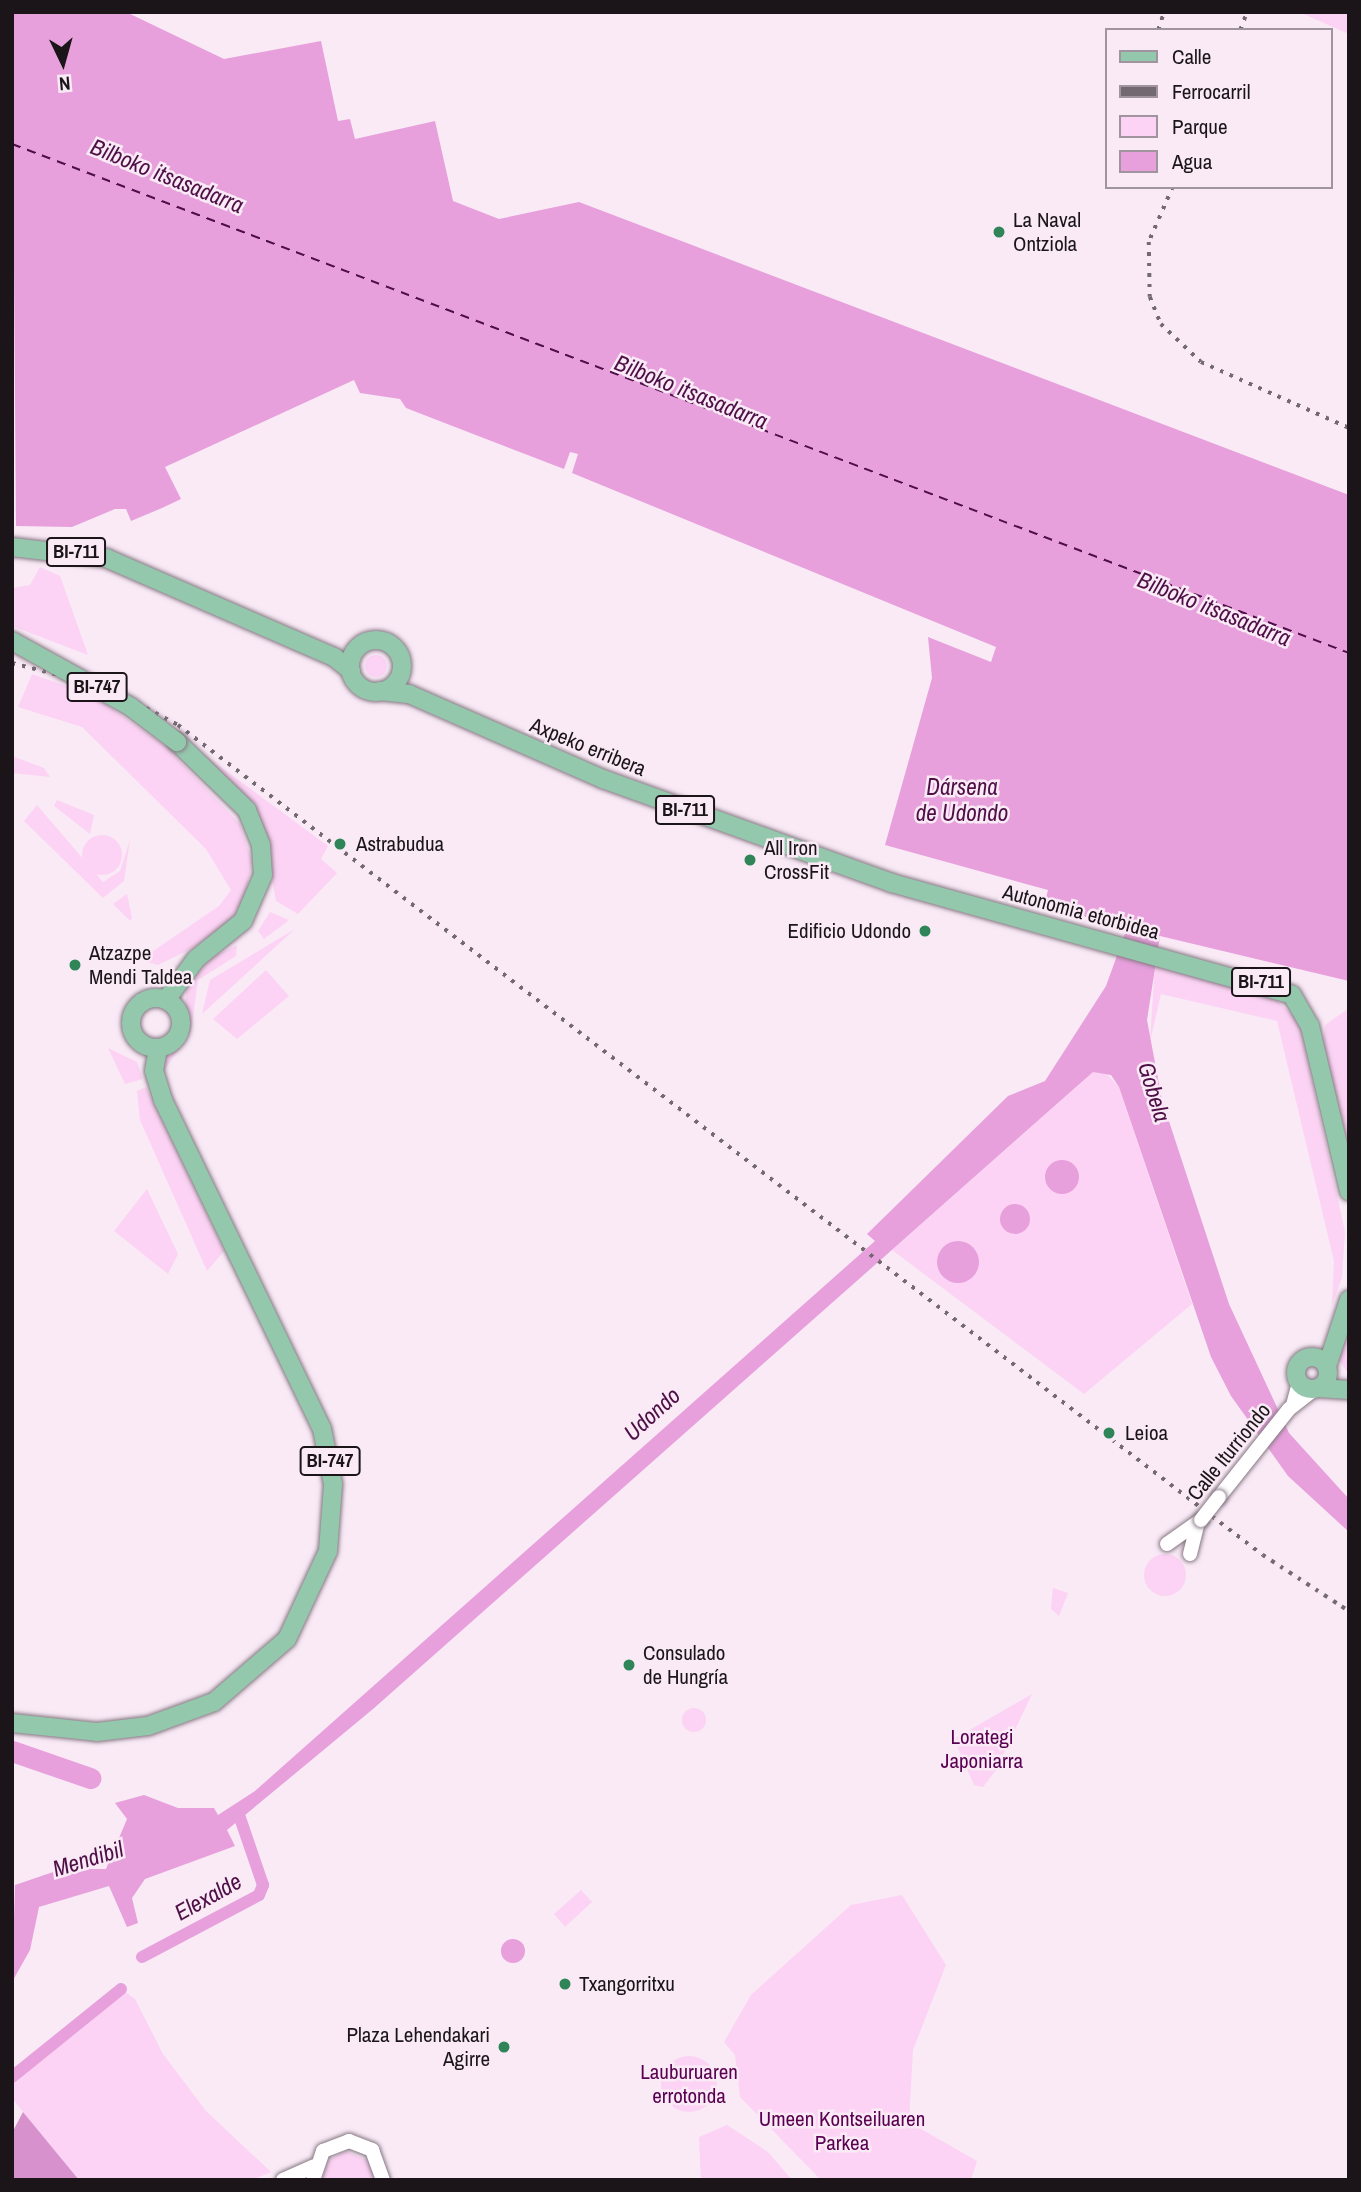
<!DOCTYPE html>
<meta charset="utf-8">
<style>
body{margin:0}
#map{position:relative;width:1361px;height:2192px;overflow:hidden;background:#f9eaf6;font-family:"Archivo Narrow",sans-serif}
div>[style]{position:absolute}
.green>*{inset:0;background:#fcd3f4}
.round{border-radius:50%}
.forest>*{inset:0;background:#d791cc}
.water>*{inset:0;background:#e7a0dc}
.canal>*{height:12px;margin:-6px;padding:0 6px;transform-origin:6px;border-radius:6px;background:#e7a0dc}
.river>*{height:21px;margin:-10.5px;padding:0 10.5px;transform-origin:10.5px;border-radius:10.5px;background:#e7a0dc}
.ferry>*{height:2px;margin-top:-1px;transform-origin:0;background:repeating-linear-gradient(90deg,#4e0f47 0 9px,transparent 0 16px)}
.roads{filter:drop-shadow(0 0 2px #867883) drop-shadow(0 0 2px #867883)}
.minor>*{height:14px;margin:-7px;padding:0 7px;transform-origin:7px;border-radius:7px;background:#fff}
.major>*{height:18px;margin:-9px;padding:0 9px;transform-origin:9px;border-radius:9px;background:#94c8ac}
.major>.ring{margin:-9px;padding:0;box-sizing:content-box;background:none;border:18px solid #94c8ac;border-radius:50%}
.rail>*{height:3.5px;margin-top:-1.75px;transform-origin:0;background:repeating-linear-gradient(90deg,#736971 0 3.5px,transparent 0 10.5px)}
.bridges{filter:drop-shadow(0 0 2px #867883) drop-shadow(0 0 2px #867883)}
.minor-bridge>*{height:14px;margin:-7px;padding:0 7px;transform-origin:7px;border-radius:7px;background:#fff}
.major-bridge>*{height:18px;margin:-9px;padding:0 9px;transform-origin:9px;border-radius:9px;background:#94c8ac}
.dots>*{width:19px;height:19px;translate:-50% -50%;box-sizing:border-box;border:4px solid #f9eaf6;border-radius:50%}
span{translate:-50% -50%;white-space:nowrap;text-align:center;line-height:1.15;-webkit-text-stroke:5px #f9eaf6;paint-order:stroke}
.shield-label span{padding:2px 5px;background:#f9eaf6;border:2px solid;border-radius:5px;-webkit-text-stroke-width:0}
.shield-label{font-size:19px;color:#1b151a;font-weight:700}
.poi-label{font-size:21px;color:#1b151a}
.left{translate:0 -50%;text-align:left}
.right{translate:-100% -50%;text-align:right}
.street-label{font-size:21px;color:#1b151a}
.park-label{font-size:21px;color:#590051}
.water-label{font-size:23px;color:#4e0f47;font-style:italic}
.frame{position:absolute;inset:0;border:14px solid #1b151a;pointer-events:none}
.legend{position:absolute;left:1105px;top:28px;width:228px;height:161px;box-sizing:border-box;background:#f9eaf6;border:2px solid #a0959e;margin:0;padding:9px 12px;list-style:none;font-size:21px;color:#1b151a}
.legend li{display:flex;align-items:center;gap:14px;height:35px}
.legend b{width:35px;border:2px solid #a0959e}
.north{position:absolute;left:28px;top:28px;width:70px;height:70px;-webkit-text-stroke:5px #f9eaf6;paint-order:stroke;rotate:175deg;font-size:19px;font-weight:700;line-height:28px;text-align:center;color:#1b151a}
.north::after{content:'';display:block;margin:auto;width:24px;height:32px;background:#1b151a;clip-path:polygon(50% 0,100% 100%,50% 72%,0 100%)}
</style>
<div id="map">
<div class="green">
<div style="clip-path:polygon(1299px 12px,1349px 12px,1349px 34px)"></div>
<div style="clip-path:polygon(40px 567px,60px 576px,88px 655px,12px 626px,12px 588px,30px 585px)"></div>
<div class="round" style="left:365px;top:655px;width:22px;height:22px"></div>
<div style="clip-path:polygon(32px 674px,92px 695px,164px 745px,240px 824px,252px 861px,245px 897px,228px 924px,189px 950px,158px 965px,140px 960px,219px 906px,231px 890px,206px 849px,82px 727px,18px 707px)"></div>
<div style="clip-path:polygon(202px 753px,328px 846px,321px 859px,337px 873px,298px 914px,276px 901px,260px 816px)"></div>
<div style="clip-path:polygon(12px 756px,44px 768px,50px 777px,12px 773px)"></div>
<div style="clip-path:polygon(57px 800px,94px 815px,90px 834px,54px 806px)"></div>
<div style="clip-path:polygon(37px 805px,103px 882px,120px 871px,130px 840px,124px 881px,103px 898px,24px 821px)"></div>
<div class="round" style="left:82px;top:835px;width:40px;height:40px"></div>
<div style="clip-path:polygon(127px 894px,132px 918px,130px 921px,113px 904px)"></div>
<div style="clip-path:polygon(270px 912px,289px 920px,264px 939px,258px 931px)"></div>
<div style="clip-path:polygon(295px 929px,202px 1014px,210px 980px)"></div>
<div style="clip-path:polygon(237px 945px,236px 956px,198px 980px,191px 1031px,163px 1072px,163px 1061px,185px 1030px,186px 986px,214px 956px)"></div>
<div style="clip-path:polygon(1155px 963px,1266px 991px,1299px 1021px,1345px 1232px,1342px 1277px,1332px 1306px,1334px 1261px,1277px 1021px,1161px 994px,1150px 1042px)"></div>
<div style="clip-path:polygon(266px 970px,289px 996px,237px 1039px,213px 1019px)"></div>
<div style="clip-path:polygon(1349px 1008px,1349px 1146px,1323px 1043px,1325px 1025px)"></div>
<div style="clip-path:polygon(108px 1048px,137px 1062px,143px 1079px,125px 1084px)"></div>
<div style="clip-path:polygon(1104px 1071px,1119px 1087px,1192px 1304px,1084px 1394px,892px 1250px,1093px 1072px)"></div>
<div style="clip-path:polygon(146px 1087px,224px 1251px,207px 1271px,140px 1120px,137px 1091px)"></div>
<div style="clip-path:polygon(147px 1189px,178px 1254px,168px 1274px,114px 1231px)"></div>
<div style="clip-path:polygon(1349px 1325px,1349px 1374px,1338px 1359px)"></div>
<div class="round" style="left:1144px;top:1554px;width:42px;height:42px"></div>
<div style="clip-path:polygon(1053px 1588px,1068px 1593px,1059px 1616px,1051px 1609px)"></div>
<div style="clip-path:polygon(1032px 1694px,996px 1770px,983px 1787px,974px 1785px,954px 1739px)"></div>
<div class="round" style="left:682px;top:1708px;width:24px;height:24px"></div>
<div style="clip-path:polygon(581px 1890px,592px 1902px,565px 1927px,554px 1914px)"></div>
<div style="clip-path:polygon(902px 1895px,946px 1965px,913px 2050px,909px 2122px,977px 2161px,971px 2180px,821px 2180px,740px 2097px,735px 2055px,724px 2042px,751px 1995px,851px 1905px)"></div>
<div style="clip-path:polygon(121px 1989px,135px 1999px,163px 2054px,206px 2111px,271px 2172px,252px 2180px,79px 2180px,23px 2112px,12px 2098px,12px 2085px)"></div>
<div class="round" style="left:661px;top:2056px;width:56px;height:56px"></div>
<div style="clip-path:polygon(727px 2125px,768px 2152px,792px 2180px,701px 2180px,699px 2137px)"></div>
<div style="clip-path:polygon(346px 2151px,369px 2161px,376px 2180px,322px 2180px,327px 2161px)"></div>
</div>
<div class="forest">
<div style="clip-path:polygon(23px 2112px,79px 2180px,12px 2180px,12px 2133px)"></div>
</div>
<div class="water">
<div style="clip-path:polygon(12px 12px,126px 12px,224px 59px,321px 41px,338px 121px,350px 119px,355px 139px,435px 121px,453px 201px,499px 219px,579px 202px,1349px 495px,1349px 981px,1160px 936px,1147px 1020px,1162px 1100px,1229px 1304px,1289px 1433px,1349px 1499px,1349px 1532px,1288px 1476px,1231px 1396px,1211px 1357px,1119px 1087px,1111px 1075px,1093px 1072px,373px 1709px,227px 1830px,235px 1846px,145px 1879px,132px 1898px,138px 1923px,127px 1927px,109px 1886px,39px 1907px,30px 1950px,12px 1982px,15px 1885px,62px 1869px,106px 1869px,127px 1819px,115px 1803px,144px 1795px,178px 1808px,214px 1808px,218px 1815px,255px 1791px,875px 1241px,867px 1234px,1008px 1096px,1045px 1081px,1106px 986px,1127px 928px,1044px 906px,1048px 890px,885px 845px,932px 678px,928px 637px,991px 662px,996px 647px,572px 473px,578px 454px,570px 452px,564px 469px,406px 408px,400px 399px,360px 393px,354px 380px,165px 467px,181px 499px,162px 508px,131px 521px,126px 509px,115px 509px,72px 527px,16px 526px)"></div>
<div class="round" style="left:1045px;top:1160px;width:34px;height:34px"></div>
<div class="round" style="left:1000px;top:1204px;width:30px;height:30px"></div>
<div class="round" style="left:937px;top:1241px;width:42px;height:42px"></div>
<div class="round" style="left:501px;top:1939px;width:24px;height:24px"></div>
</div>
<div class="canal">
<div style="left:142px;top:1957px;width:132px;rotate:-27.9deg"></div>
<div style="left:259px;top:1895px;width:11px;rotate:-68deg"></div>
<div style="left:263px;top:1885px;width:74px;rotate:-108.9deg"></div>
<div style="left:12px;top:2077px;width:140px;rotate:-38.9deg"></div>
</div>
<div class="river">
<div style="left:12px;top:1751px;width:83px;rotate:19.1deg"></div>
</div>
<div class="ferry">
<div style="left:12px;top:144px;width:1431px;rotate:20.84deg"></div>
</div>
<div class="roads">
<div class="minor">
<div style="left:1293px;top:1405px;width:23px;rotate:-75deg"></div>
<div style="left:1219px;top:1497px;width:112px;rotate:-51.5deg"></div>
<div style="left:1289px;top:1409px;width:31px;rotate:-38deg"></div>
<div style="left:1167px;top:1544px;width:42px;rotate:-35.2deg"></div>
<div style="left:1190px;top:1554px;width:30px;rotate:-76deg"></div>
<div style="left:283px;top:2180px;width:34px;rotate:-24deg"></div>
<div style="left:313px;top:2180px;width:31px;rotate:-71deg"></div>
<div style="left:323px;top:2151px;width:28px;rotate:-21deg"></div>
<div style="left:349px;top:2141px;width:25px;rotate:21deg"></div>
<div style="left:372px;top:2150px;width:32px;rotate:70deg"></div>
</div>
<div class="major">
<div style="left:12px;top:547px;width:95px;rotate:6.7deg"></div>
<div style="left:106px;top:558px;width:249px;rotate:23.5deg"></div>
<div style="left:334px;top:657px;width:22px;rotate:39deg"></div>
<div class="ring" style="left:350px;top:640px;width:34px;height:34px"></div>
<div style="left:380px;top:691px;width:29px;rotate:6deg"></div>
<div style="left:409px;top:694px;width:212px;rotate:23.7deg"></div>
<div style="left:603px;top:779px;width:307px;rotate:19.8deg"></div>
<div style="left:892px;top:883px;width:415px;rotate:15.6deg"></div>
<div style="left:1292px;top:995px;width:36px;rotate:60deg"></div>
<div style="left:1310px;top:1026px;width:170px;rotate:76.7deg"></div>
<div class="ring" style="left:131px;top:998px;width:32px;height:32px"></div>
<div style="left:166px;top:1000px;width:51px;rotate:-53.8deg"></div>
<div style="left:196px;top:959px;width:60px;rotate:-39deg"></div>
<div style="left:243px;top:921px;width:50px;rotate:-66.5deg"></div>
<div style="left:263px;top:875px;width:30px;rotate:-94deg"></div>
<div style="left:261px;top:845px;width:38px;rotate:-112deg"></div>
<div style="left:247px;top:810px;width:98px;rotate:-135.8deg"></div>
<div class="ring" style="left:1296px;top:1357px;width:14px;height:14px"></div>
<div style="left:1327px;top:1366px;width:70px;rotate:-71.6deg"></div>
<div style="left:1319px;top:1388px;width:30px;rotate:4deg"></div>
<div style="left:12px;top:1723px;width:85px;rotate:6deg"></div>
<div style="left:97px;top:1732px;width:51px;rotate:-6.7deg"></div>
<div style="left:148px;top:1726px;width:70px;rotate:-20deg"></div>
<div style="left:214px;top:1702px;width:96px;rotate:-40.8deg"></div>
<div style="left:287px;top:1639px;width:97px;rotate:-65deg"></div>
<div style="left:328px;top:1551px;width:67px;rotate:-85.7deg"></div>
<div style="left:333px;top:1484px;width:56px;rotate:-101.3deg"></div>
<div style="left:322px;top:1429px;width:365px;rotate:-115.8deg"></div>
<div style="left:163px;top:1100px;width:30px;rotate:-107deg"></div>
<div style="left:154px;top:1071px;width:23px;rotate:-80deg"></div>
</div>
</div>
<div class="rail">
<div style="left:1158px;top:30px;width:19px;rotate:-72deg"></div>
<div style="left:1240px;top:30px;width:19px;rotate:-69deg"></div>
<div style="left:1173px;top:187px;width:60px;rotate:113.6deg"></div>
<div style="left:1149px;top:242px;width:55px;rotate:89deg"></div>
<div style="left:1150px;top:297px;width:29px;rotate:68deg"></div>
<div style="left:1161px;top:324px;width:55px;rotate:43.5deg"></div>
<div style="left:1201px;top:362px;width:162px;rotate:24deg"></div>
<div style="left:12px;top:663px;width:100px;rotate:14.5deg"></div>
<div style="left:109px;top:688px;width:78px;rotate:28.2deg"></div>
<div style="left:178px;top:725px;width:1366px;rotate:37.42deg"></div>
<div style="left:1263px;top:1555px;width:103px;rotate:33.1deg"></div>
</div>
<div class="bridges">
<div class="minor-bridge">
<div style="left:1201px;top:1520px;width:29px;rotate:-52deg"></div>
</div>
<div class="major-bridge">
<div style="left:12px;top:641px;width:136px;rotate:29deg"></div>
<div style="left:131px;top:707px;width:58px;rotate:37.3deg"></div>
</div>
</div>
<div class="dots">
<div style="left:999px;top:232px;background:#308558"></div>
<div style="left:340px;top:844px;background:#308558"></div>
<div style="left:750px;top:860px;background:#308558"></div>
<div style="left:925px;top:931px;background:#308558"></div>
<div style="left:75px;top:965px;background:#308558"></div>
<div style="left:1109px;top:1433px;background:#308558"></div>
<div style="left:629px;top:1665px;background:#308558"></div>
<div style="left:565px;top:1984px;background:#308558"></div>
<div style="left:504px;top:2047px;background:#308558"></div>
</div>
<div class="shield-label">
<span style="left:76px;top:552px">BI-711</span>
<span style="left:97px;top:687px">BI-747</span>
<span style="left:685px;top:810px">BI-711</span>
<span style="left:1261px;top:982px">BI-711</span>
<span style="left:330px;top:1461px">BI-747</span>
</div>
<div class="poi-label">
<span class="left" style="left:1013px;top:232px">La Naval<br>Ontziola</span>
<span class="left" style="left:356px;top:844px">Astrabudua</span>
<span class="left" style="left:764px;top:860px">All Iron<br>CrossFit</span>
<span class="right" style="left:911px;top:931px">Edificio Udondo</span>
<span class="left" style="left:89px;top:965px">Atzazpe<br>Mendi Taldea</span>
<span class="left" style="left:1125px;top:1433px">Leioa</span>
<span class="left" style="left:643px;top:1665px">Consulado<br>de Hungría</span>
<span class="left" style="left:579px;top:1984px">Txangorritxu</span>
<span class="right" style="left:490px;top:2047px">Plaza Lehendakari<br>Agirre</span>
</div>
<div class="street-label">
<span style="left:588px;top:747px;rotate:22deg">Axpeko erribera</span>
<span style="left:1081px;top:912px;rotate:15deg">Autonomia etorbidea</span>
<span style="left:1229px;top:1452px;rotate:-51deg">Calle Iturriondo</span>
</div>
<div class="park-label">
<span style="left:982px;top:1749px">Lorategi<br>Japoniarra</span>
<span style="left:689px;top:2084px">Lauburuaren<br>errotonda</span>
<span style="left:842px;top:2131px">Umeen Kontseiluaren<br>Parkea</span>
</div>
<div class="water-label">
<span style="left:167px;top:176px;rotate:22deg">Bilboko itsasadarra</span>
<span style="left:691px;top:392px;rotate:22deg">Bilboko itsasadarra</span>
<span style="left:1214px;top:609px;rotate:22deg">Bilboko itsasadarra</span>
<span style="left:962px;top:800px">Dársena<br>de Udondo</span>
<span style="left:1154px;top:1092px;rotate:73deg">Gobela</span>
<span style="left:652px;top:1414px;rotate:-42deg">Udondo</span>
<span style="left:88px;top:1859px;rotate:-17deg">Mendibil</span>
<span style="left:208px;top:1897px;rotate:-29deg">Elexalde</span>
</div>
<div class="frame"></div>
<ul class="legend">
<li><b style="height:9px;background:#94c8ac"></b>Calle</li>
<li><b style="height:9px;background:#736971"></b>Ferrocarril</li>
<li><b style="height:19px;background:#fcd3f4"></b>Parque</li>
<li><b style="height:19px;background:#e7a0dc"></b>Agua</li>
</ul>
<div class="north">N</div>
</div>
